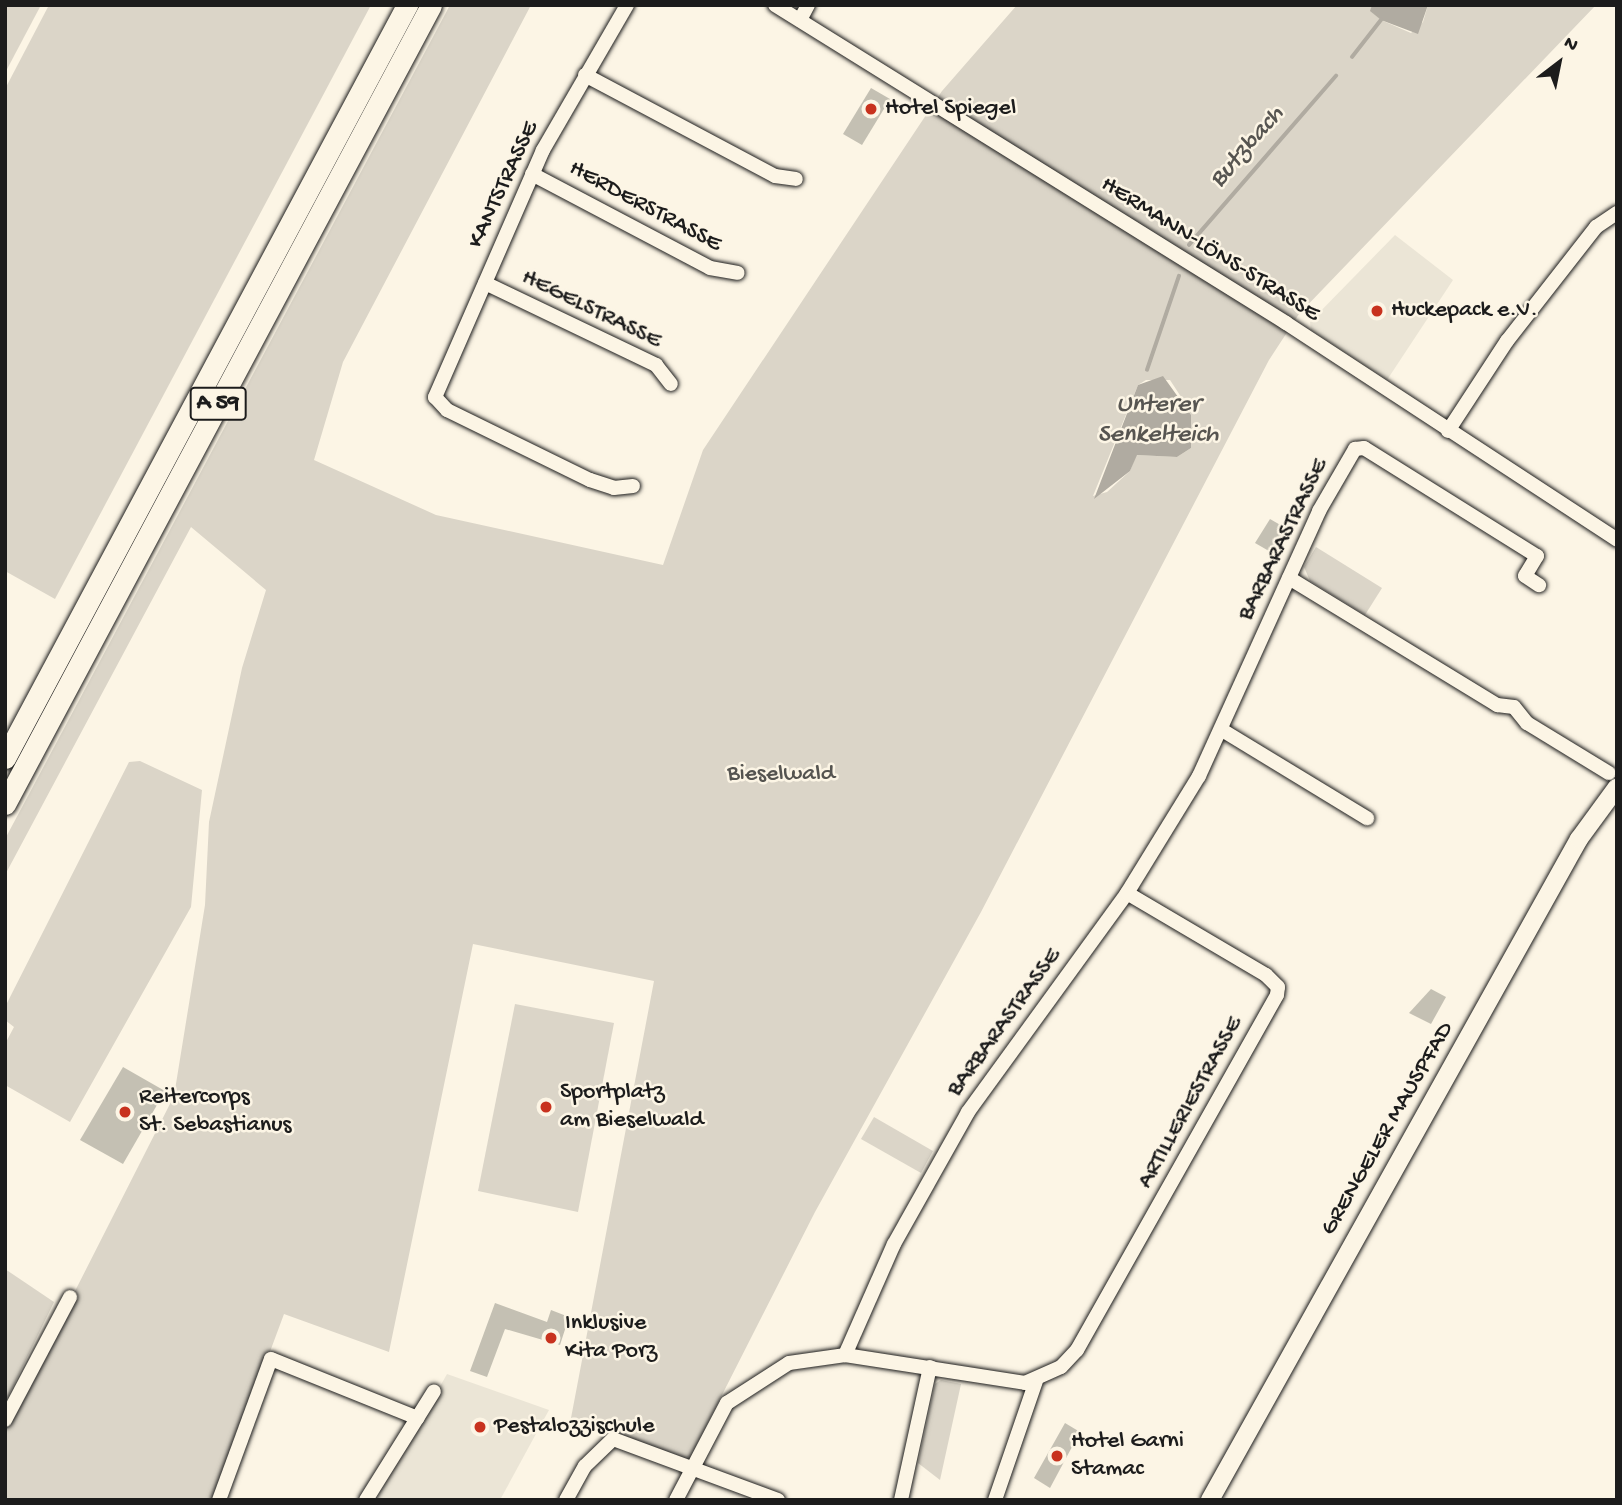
<!DOCTYPE html>
<meta charset="utf-8">
<style>
body{margin:0}
#map{position:relative;width:1622px;height:1505px;overflow:hidden;background:#fcf5e5;font-family:"Gochi Hand",sans-serif}
div>[style]{position:absolute}
.built>*{inset:0;background:#ebe5d6}
.green>*{inset:0;background:#dbd5c8}
.water>*{inset:0;background:#b0aba1}
.stream>*{height:3.5px;margin:-1.75px;padding:0 1.75px;transform-origin:1.75px;border-radius:1.75px;background:#b0aba1}
.building>*{inset:0;background:#c4c0b3}
.roads{filter:drop-shadow(0 0 2px #1c1c1c) drop-shadow(0 0 2px #1c1c1c)}
.minor>*{height:14px;margin:-7px;padding:0 7px;transform-origin:7px;border-radius:7px;background:#fcf5e5}
.major>*{height:18px;margin:-9px;padding:0 9px;transform-origin:9px;border-radius:9px;background:#fcf5e5}
.highway>*{height:21px;margin:-10.5px;padding:0 10.5px;transform-origin:10.5px;border-radius:10.5px;background:#fcf5e5}
.dots>*{width:19px;height:19px;translate:-50% -50%;box-sizing:border-box;border:4px solid #fcf5e5;border-radius:50%}
span{translate:-50% -50%;white-space:nowrap;text-align:center;line-height:1.15;-webkit-text-stroke:5px #fcf5e5;paint-order:stroke}
.shield-label span{padding:2px 5px;background:#fcf5e5;border:2px solid;border-radius:5px;-webkit-text-stroke-width:0}
.shield-label{font-size:23px;color:#1c1c1c;font-weight:700}
.poi-label{font-size:24px;color:#1c1c1c}
.left{translate:0 -50%;text-align:left}
.street-label{font-size:24px;color:#1c1c1c}
.park-label{font-size:24px;color:#555450}
.water-label{font-size:26px;color:#575551;font-style:italic}
.frame{position:absolute;inset:0;border:7px solid #1c1c1c;pointer-events:none}
.north{position:absolute;left:1524px;top:28px;width:70px;height:70px;-webkit-text-stroke:5px #fcf5e5;paint-order:stroke;rotate:32deg;font-size:19px;font-weight:700;line-height:28px;text-align:center;color:#1c1c1c}
.north::after{content:'';display:block;margin:auto;width:24px;height:32px;background:#1c1c1c;clip-path:polygon(50% 0,100% 100%,50% 72%,0 100%)}
</style>
<div id="map">
<div class="built">
<div style="clip-path:polygon(1395px 235px,1453px 280px,1387px 380px,1311px 330px,1310px 322px)"></div>
<div style="clip-path:polygon(447px 1374px,549px 1410px,500px 1500px,376px 1500px)"></div>
</div>
<div class="green">
<div style="clip-path:polygon(5px 5px,41px 5px,5px 73px)"></div>
<div style="clip-path:polygon(49px 5px,371px 5px,55px 599px,5px 571px,5px 89px)"></div>
<div style="clip-path:polygon(evenodd,450px 5px,531px 5px,343px 362px,314px 460px,436px 515px,663px 565px,703px 450px,942px 91px,1017px 5px,1372px 5px,1371px 11px,1381px 20px,1411px 33px,1423px 22px,1428px 5px,1596px 5px,1299px 314px,1269px 360px,981px 912px,815px 1212px,691px 1456px,682px 1459px,571px 1418px,654px 981px,473px 944px,389px 1352px,284px 1314px,215px 1500px,5px 1500px,5px 1429px,174px 1096px,205px 905px,209px 822px,242px 668px,266px 590px,191px 527px,5px 875px,5px 839px,450px 5px,1146px 380px,1170px 380px,1187px 406px,1191px 448px,1177px 457px,1136px 455px,1130px 471px,1107px 492px,1093px 496px,1138px 385px,1146px 380px)"></div>
<div style="clip-path:polygon(1316px 547px,1382px 588px,1365px 615px,1310px 581px,1304px 567px)"></div>
<div style="clip-path:polygon(140px 761px,202px 790px,191px 907px,70px 1122px,5px 1085px,5px 1044px,14px 1027px,5px 1020px,5px 1007px,129px 762px)"></div>
<div style="clip-path:polygon(515px 1004px,614px 1023px,578px 1212px,478px 1191px)"></div>
<div style="clip-path:polygon(874px 1117px,933px 1151px,921px 1173px,861px 1139px)"></div>
<div style="clip-path:polygon(5px 1269px,54px 1302px,5px 1403px)"></div>
<div style="clip-path:polygon(941px 1380px,961px 1384px,940px 1480px,918px 1463px,935px 1384px)"></div>
</div>
<div class="water">
<div style="clip-path:polygon(1372px 5px,1428px 5px,1418px 34px,1381px 20px,1370px 11px)"></div>
<div style="clip-path:polygon(1163px 376px,1191px 415px,1191px 448px,1177px 457px,1137px 455px,1130px 471px,1094px 499px,1138px 385px)"></div>
</div>
<div class="stream">
<div style="left:1352px;top:57px;width:47px;rotate:-51.9deg"></div>
<div style="left:1189px;top:245px;width:224px;rotate:-49deg"></div>
<div style="left:1147px;top:370px;width:99px;rotate:-71.2deg"></div>
</div>
<div class="building">
<div style="clip-path:polygon(871px 88px,890px 99px,862px 145px,843px 134px)"></div>
<div style="clip-path:polygon(1270px 519px,1289px 530px,1274px 554px,1255px 543px)"></div>
<div style="clip-path:polygon(1431px 989px,1446px 997px,1431px 1024px,1409px 1013px)"></div>
<div style="clip-path:polygon(123px 1067px,165px 1091px,123px 1164px,80px 1140px)"></div>
<div style="clip-path:polygon(495px 1303px,547px 1322px,551px 1310px,569px 1317px,560px 1345px,505px 1329px,487px 1377px,470px 1371px)"></div>
<div style="clip-path:polygon(1065px 1423px,1080px 1432px,1050px 1488px,1034px 1478px)"></div>
</div>
<div class="roads">
<div class="minor">
<div style="left:627px;top:5px;width:168px;rotate:120.1deg"></div>
<div style="left:543px;top:150px;width:270px;rotate:113.6deg"></div>
<div style="left:435px;top:397px;width:18px;rotate:47deg"></div>
<div style="left:447px;top:410px;width:159px;rotate:26.1deg"></div>
<div style="left:590px;top:480px;width:25px;rotate:18deg"></div>
<div style="left:614px;top:488px;width:19px;rotate:-6deg"></div>
<div style="left:775px;top:5px;width:602px;rotate:31.89deg"></div>
<div style="left:1286px;top:323px;width:396px;rotate:33.2deg"></div>
<div style="left:800px;top:20px;width:17px;rotate:-62deg"></div>
<div style="left:585px;top:75px;width:215px;rotate:28deg"></div>
<div style="left:775px;top:176px;width:21px;rotate:8deg"></div>
<div style="left:532px;top:174px;width:201px;rotate:27.8deg"></div>
<div style="left:710px;top:268px;width:28px;rotate:10deg"></div>
<div style="left:485px;top:283px;width:190px;rotate:25.6deg"></div>
<div style="left:656px;top:365px;width:24px;rotate:52deg"></div>
<div style="left:1448px;top:431px;width:108px;rotate:-56.8deg"></div>
<div style="left:1507px;top:341px;width:145px;rotate:-52deg"></div>
<div style="left:1596px;top:227px;width:25px;rotate:-34deg"></div>
<div style="left:1289px;top:578px;width:244px;rotate:31.4deg"></div>
<div style="left:1497px;top:705px;width:17px;rotate:7deg"></div>
<div style="left:1514px;top:707px;width:21px;rotate:51deg"></div>
<div style="left:1527px;top:723px;width:96px;rotate:31.4deg"></div>
<div style="left:1222px;top:730px;width:170px;rotate:31.3deg"></div>
<div style="left:845px;top:1355px;width:121px;rotate:-66.2deg"></div>
<div style="left:894px;top:1244px;width:151px;rotate:-60.7deg"></div>
<div style="left:968px;top:1112px;width:271px;rotate:-54deg"></div>
<div style="left:1127px;top:893px;width:137px;rotate:-58.4deg"></div>
<div style="left:1199px;top:776px;width:291px;rotate:-65.6deg"></div>
<div style="left:1319px;top:511px;width:72px;rotate:-59.9deg"></div>
<div style="left:1355px;top:449px;width:9px;rotate:-6deg"></div>
<div style="left:1364px;top:448px;width:204px;rotate:32deg"></div>
<div style="left:1537px;top:556px;width:23px;rotate:121deg"></div>
<div style="left:1525px;top:576px;width:17px;rotate:33deg"></div>
<div style="left:5px;top:1420px;width:139px;rotate:-62.1deg"></div>
<div style="left:219px;top:1500px;width:150px;rotate:-69.8deg"></div>
<div style="left:271px;top:1359px;width:158px;rotate:21.9deg"></div>
<div style="left:366px;top:1500px;width:128px;rotate:-58deg"></div>
<div style="left:566px;top:1500px;width:39px;rotate:-61deg"></div>
<div style="left:585px;top:1466px;width:39px;rotate:-44deg"></div>
<div style="left:613px;top:1439px;width:176px;rotate:20.3deg"></div>
<div style="left:676px;top:1500px;width:110px;rotate:-62.3deg"></div>
<div style="left:727px;top:1403px;width:74px;rotate:-32.8deg"></div>
<div style="left:789px;top:1363px;width:57px;rotate:-8.1deg"></div>
<div style="left:845px;top:1355px;width:182px;rotate:8.8deg"></div>
<div style="left:1025px;top:1383px;width:39px;rotate:-24deg"></div>
<div style="left:1061px;top:1367px;width:23px;rotate:-47deg"></div>
<div style="left:1077px;top:1350px;width:407px;rotate:-60.6deg"></div>
<div style="left:1277px;top:995px;width:8px;rotate:-83deg"></div>
<div style="left:1278px;top:987px;width:17px;rotate:-135deg"></div>
<div style="left:1266px;top:975px;width:161px;rotate:-149.5deg"></div>
<div style="left:901px;top:1500px;width:136px;rotate:-77.7deg"></div>
<div style="left:995px;top:1500px;width:126px;rotate:-71deg"></div>
</div>
<div class="major">
<div style="left:1210px;top:1500px;width:757px;rotate:-60.83deg"></div>
<div style="left:1579px;top:839px;width:64px;rotate:-53.8deg"></div>
</div>
<div class="highway">
<div style="left:5px;top:758px;width:854px;rotate:-61.9deg"></div>
<div style="left:5px;top:804px;width:905px;rotate:-61.93deg"></div>
</div>
</div>
<div class="dots">
<div style="left:871px;top:109px;background:#c8321e"></div>
<div style="left:1377px;top:311px;background:#c8321e"></div>
<div style="left:546px;top:1107px;background:#c8321e"></div>
<div style="left:125px;top:1112px;background:#c8321e"></div>
<div style="left:551px;top:1338px;background:#c8321e"></div>
<div style="left:480px;top:1427px;background:#c8321e"></div>
<div style="left:1057px;top:1456px;background:#c8321e"></div>
</div>
<div class="shield-label">
<span style="left:218px;top:404px">A 59</span>
</div>
<div class="poi-label">
<span class="left" style="left:885px;top:109px">Hotel Spiegel</span>
<span class="left" style="left:1391px;top:311px">Huckepack e.V.</span>
<span class="left" style="left:560px;top:1107px">Sportplatz<br>am Bieselwald</span>
<span class="left" style="left:139px;top:1112px">Reitercorps<br>St. Sebastianus</span>
<span class="left" style="left:565px;top:1338px">Inklusive<br>Kita Porz</span>
<span class="left" style="left:494px;top:1427px">Pestalozzischule</span>
<span class="left" style="left:1071px;top:1456px">Hotel Garni<br>Stamac</span>
</div>
<div class="street-label">
<span style="left:504px;top:185px;rotate:-65deg">KANTSTRASSE</span>
<span style="left:645px;top:207px;rotate:28deg">HERDERSTRASSE</span>
<span style="left:1210px;top:250px;rotate:32deg">HERMANN-LÖNS-STRASSE</span>
<span style="left:591px;top:310px;rotate:26deg">HEGELSTRASSE</span>
<span style="left:1284px;top:540px;rotate:-64deg">BARBARASTRASSE</span>
<span style="left:1005px;top:1023px;rotate:-54deg">BARBARASTRASSE</span>
<span style="left:1191px;top:1103px;rotate:-61deg">ARTILLERIESTRASSE</span>
<span style="left:1388px;top:1129px;rotate:-60deg">GRENGELER MAUSPFAD</span>
</div>
<div class="park-label">
<span style="left:781px;top:775px">Bieselwald</span>
</div>
<div class="water-label">
<span style="left:1248px;top:148px;rotate:-49deg">Butzbach</span>
<span style="left:1158px;top:421px">Unterer<br>Senkelteich</span>
</div>
<div class="frame"></div>
<div class="north">N</div>
</div>
